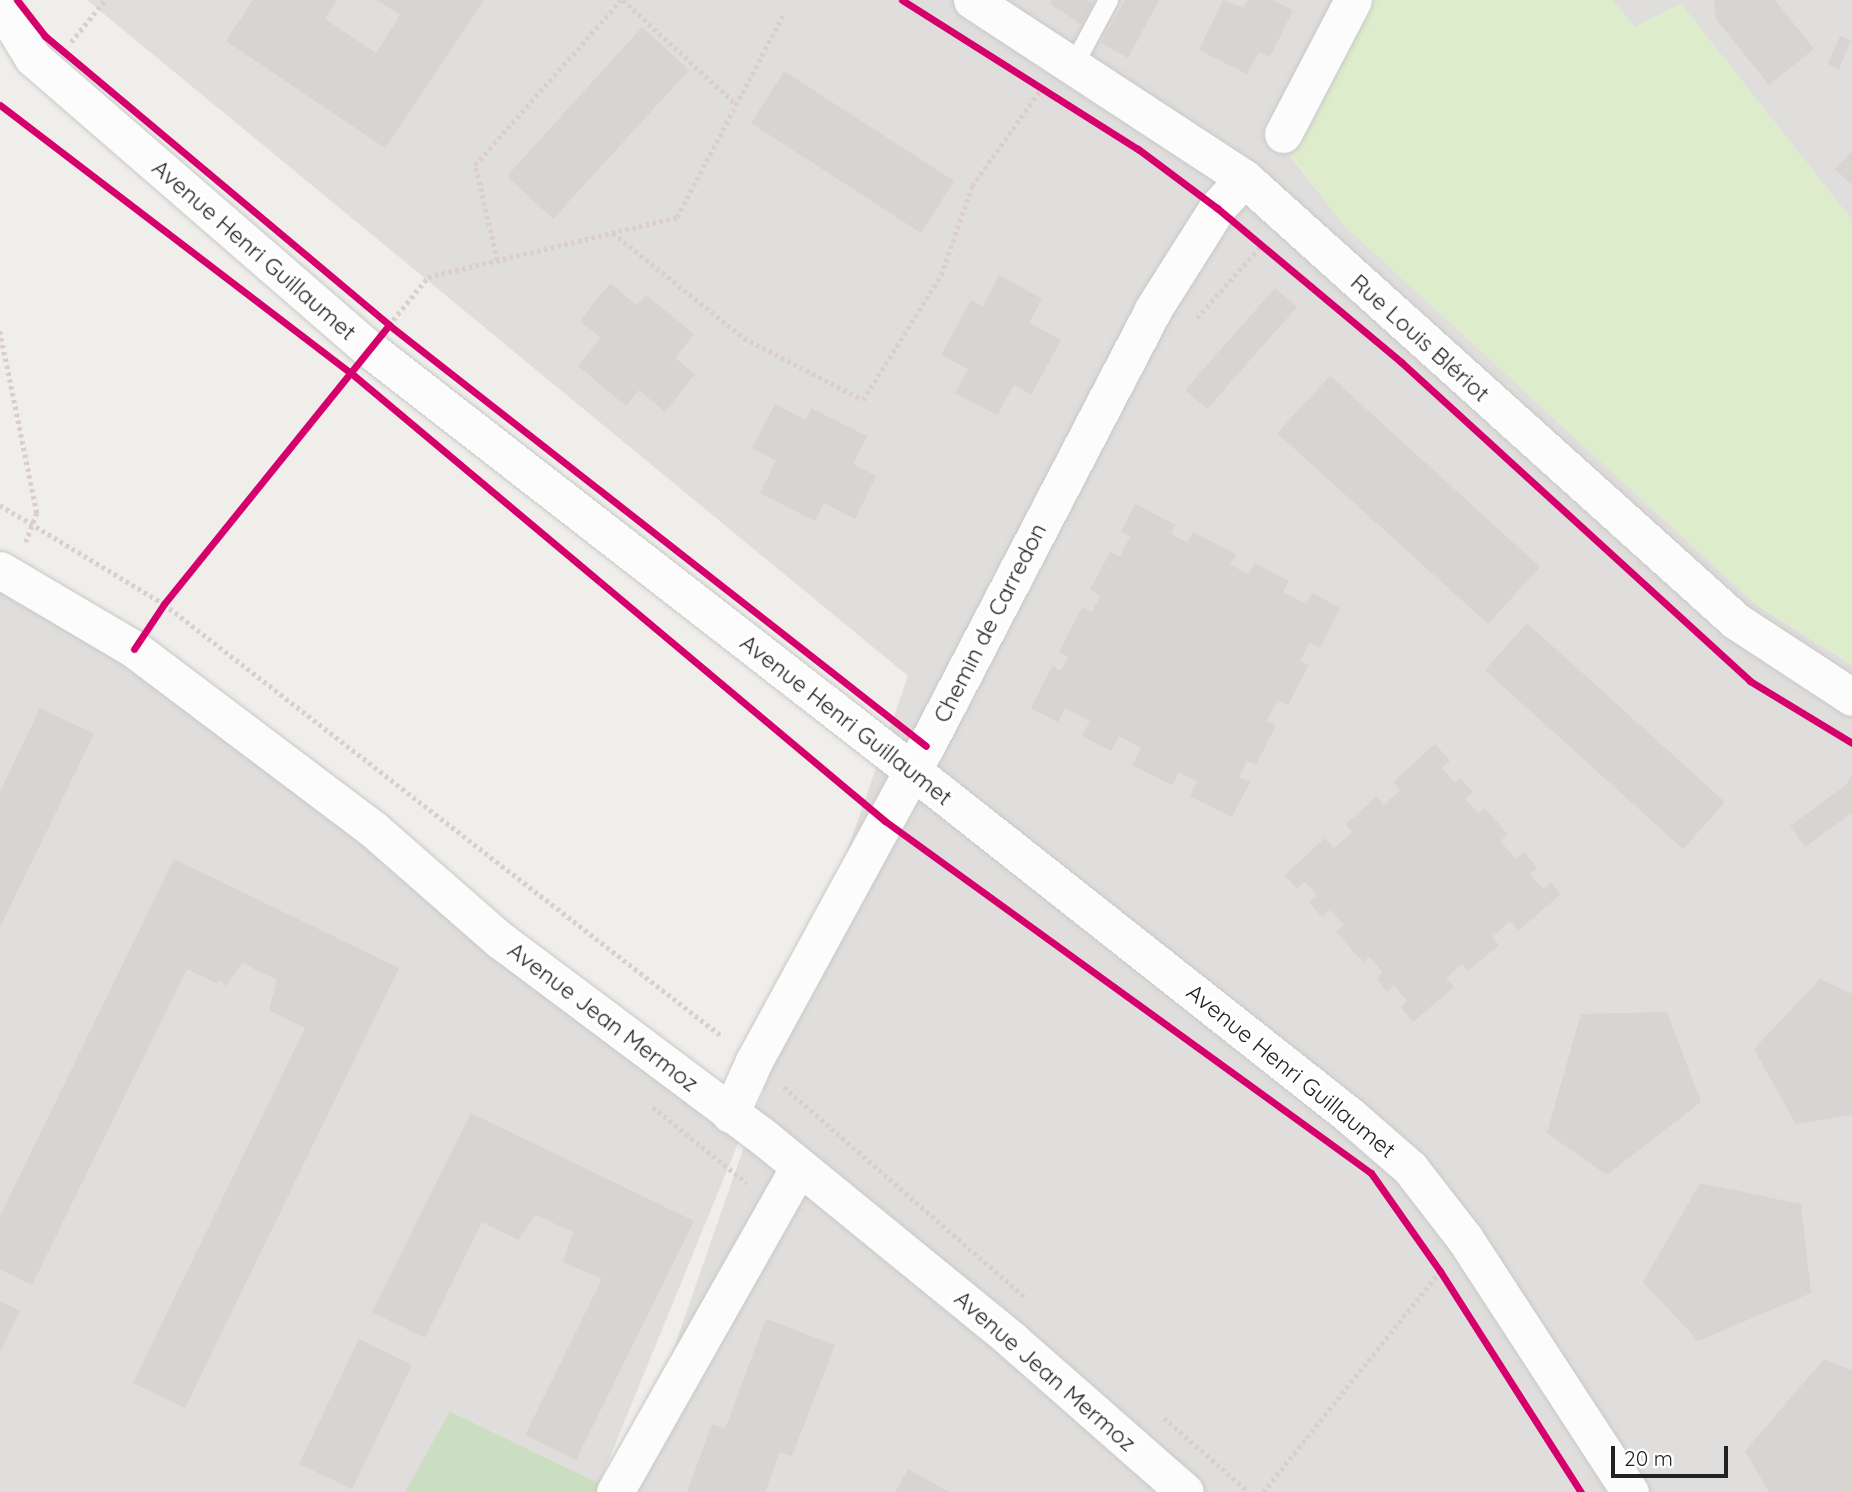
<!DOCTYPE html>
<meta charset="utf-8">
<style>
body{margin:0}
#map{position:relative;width:1852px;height:1492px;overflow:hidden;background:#f0eeeb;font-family:Quicksand,sans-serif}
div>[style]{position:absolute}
.residential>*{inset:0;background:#dfdedc}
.grass>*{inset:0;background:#ddeccb}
.forest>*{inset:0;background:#cbdec1}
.building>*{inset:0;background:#d7d4d2}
.path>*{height:4.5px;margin-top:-2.25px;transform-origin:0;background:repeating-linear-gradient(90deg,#dccecd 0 3.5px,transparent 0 7px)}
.roads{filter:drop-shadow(0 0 2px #c9c8c7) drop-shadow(0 0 2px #c9c8c7)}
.service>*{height:19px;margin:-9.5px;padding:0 9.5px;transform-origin:9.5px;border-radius:9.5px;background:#fdfcfc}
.minor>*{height:37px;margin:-18.5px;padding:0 18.5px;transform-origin:18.5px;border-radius:18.5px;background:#fdfcfc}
.cycleway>*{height:7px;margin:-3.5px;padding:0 3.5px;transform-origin:3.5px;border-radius:3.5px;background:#d6006c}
span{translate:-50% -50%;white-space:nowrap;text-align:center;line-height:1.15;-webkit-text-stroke:7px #fff;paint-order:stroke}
.street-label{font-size:23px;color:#222}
.scale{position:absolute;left:1611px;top:1446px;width:117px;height:32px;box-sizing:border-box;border:4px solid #222;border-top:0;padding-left:9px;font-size:21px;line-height:24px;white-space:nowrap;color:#222;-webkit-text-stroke:5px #fff;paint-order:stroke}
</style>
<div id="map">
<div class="residential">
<div style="clip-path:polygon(87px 0,1371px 0,1291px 157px,1344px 225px,1758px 606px,1852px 665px,1852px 1492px,617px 1492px,637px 1454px,908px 676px)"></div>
<div style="clip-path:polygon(1612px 0,1852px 0,1852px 220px,1681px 4px,1635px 27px)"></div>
<div style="clip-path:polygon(0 580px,126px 653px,739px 1141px,599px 1484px,451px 1411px,405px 1492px,0 1492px)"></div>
</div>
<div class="grass">
<div style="clip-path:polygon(1371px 0,1612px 0,1635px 27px,1681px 4px,1852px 220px,1852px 665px,1758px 606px,1344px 225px,1291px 156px)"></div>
</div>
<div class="forest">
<div style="clip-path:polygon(450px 1411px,616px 1492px,405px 1492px)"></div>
</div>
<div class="building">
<div style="clip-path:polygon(253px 0,337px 0,325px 19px,376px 53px,400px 15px,377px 0,484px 0,385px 148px,226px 41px)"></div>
<div style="clip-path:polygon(1052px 0,1087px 0,1093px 4px,1081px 24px,1050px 4px)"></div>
<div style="clip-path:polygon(1125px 0,1159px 0,1128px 58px,1101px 43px)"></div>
<div style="clip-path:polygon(1223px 0,1244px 8px,1248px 0,1273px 0,1293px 10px,1270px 57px,1259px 52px,1247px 74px,1199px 50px)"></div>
<div style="clip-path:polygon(1714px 0,1775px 0,1814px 49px,1769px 85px,1716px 19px)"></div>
<div style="clip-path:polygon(642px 27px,689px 70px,553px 219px,507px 176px)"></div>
<div style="clip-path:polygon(1840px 36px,1851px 40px,1839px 69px,1828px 64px)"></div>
<div style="clip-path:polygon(784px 71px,954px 181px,921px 233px,751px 123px)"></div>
<div style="clip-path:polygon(1852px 151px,1852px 185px,1835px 169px)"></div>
<div style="clip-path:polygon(999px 275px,1042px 299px,1029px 323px,1061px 340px,1031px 395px,1014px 385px,997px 415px,955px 393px,968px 369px,941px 355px,971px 300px,983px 306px)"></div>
<div style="clip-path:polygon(610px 283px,637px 305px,646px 295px,694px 334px,675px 358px,695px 374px,665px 412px,639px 390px,626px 406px,578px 366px,601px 338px,580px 321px)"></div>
<div style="clip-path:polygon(1275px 288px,1297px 307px,1207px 409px,1185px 390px)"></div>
<div style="clip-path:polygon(1330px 376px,1540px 567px,1488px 624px,1277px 433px)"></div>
<div style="clip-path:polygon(775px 404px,806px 420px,811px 408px,867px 436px,853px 464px,876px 476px,855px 519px,824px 503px,815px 521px,760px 493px,776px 461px,752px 448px)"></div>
<div style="clip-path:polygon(1135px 504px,1176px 525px,1171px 534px,1187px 543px,1193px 532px,1236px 554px,1230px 565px,1249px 574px,1254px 563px,1289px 581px,1283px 592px,1306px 604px,1312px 593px,1340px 608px,1320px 648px,1310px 642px,1300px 661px,1309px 665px,1288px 705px,1278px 700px,1266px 721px,1276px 725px,1256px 765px,1247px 761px,1239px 777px,1250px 782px,1232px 817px,1190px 796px,1197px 781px,1179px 772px,1172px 785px,1132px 765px,1141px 748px,1119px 736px,1111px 751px,1082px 736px,1090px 721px,1065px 708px,1058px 722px,1031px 708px,1052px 666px,1061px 671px,1068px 657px,1059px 652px,1082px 607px,1092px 612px,1100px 596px,1090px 590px,1110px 552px,1120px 557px,1130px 536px,1121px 532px)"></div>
<div style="clip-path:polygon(1527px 623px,1725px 802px,1683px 849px,1485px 670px)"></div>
<div style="clip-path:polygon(40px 708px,94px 734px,0 927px,0 792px)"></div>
<div style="clip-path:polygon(1435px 744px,1450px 761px,1442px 768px,1455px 783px,1460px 778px,1473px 792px,1465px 799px,1478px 813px,1484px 808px,1508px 834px,1500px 841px,1516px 859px,1524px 852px,1537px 868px,1530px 874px,1543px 889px,1551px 883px,1561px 894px,1519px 930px,1510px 921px,1492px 937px,1499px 945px,1468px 971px,1462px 964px,1446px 978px,1454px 987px,1413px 1022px,1401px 1007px,1407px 1001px,1394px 985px,1387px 992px,1377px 979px,1382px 971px,1369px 957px,1363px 962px,1336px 932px,1344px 925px,1330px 910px,1322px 917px,1309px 903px,1317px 896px,1305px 882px,1297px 889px,1285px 875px,1325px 838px,1334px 848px,1352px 832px,1346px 824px,1376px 797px,1384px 805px,1400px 790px,1393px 782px)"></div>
<div style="clip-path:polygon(1852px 773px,1852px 813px,1805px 847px,1790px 826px,1846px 785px)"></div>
<div style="clip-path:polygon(174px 859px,399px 968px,185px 1408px,133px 1383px,305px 1028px,269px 1010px,277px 980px,242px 963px,226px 986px,219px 979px,218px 984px,187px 969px,32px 1285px,0 1269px,0 1216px)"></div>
<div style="clip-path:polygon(1820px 979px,1852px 994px,1852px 1115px,1796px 1124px,1754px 1049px)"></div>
<div style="clip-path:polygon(1667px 1012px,1701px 1102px,1607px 1175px,1547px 1133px,1581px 1014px)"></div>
<div style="clip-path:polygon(471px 1113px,694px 1221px,576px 1460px,525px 1435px,602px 1279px,563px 1262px,573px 1232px,536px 1215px,518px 1240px,482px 1222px,425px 1338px,372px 1312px)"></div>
<div style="clip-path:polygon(1700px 1183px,1801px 1204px,1811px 1293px,1698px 1341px,1643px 1282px)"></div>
<div style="clip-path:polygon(0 1301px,20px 1311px,0 1352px)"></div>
<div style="clip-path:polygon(766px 1319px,835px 1345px,792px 1456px,780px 1452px,765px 1492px,687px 1492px,712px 1424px,725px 1429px)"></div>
<div style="clip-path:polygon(359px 1339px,412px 1365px,352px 1489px,299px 1464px)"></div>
<div style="clip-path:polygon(1824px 1359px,1852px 1370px,1852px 1492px,1769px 1492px,1745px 1451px)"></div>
<div style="clip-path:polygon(908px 1469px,949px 1492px,895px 1492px)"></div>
</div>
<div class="path">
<div style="left:623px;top:0;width:155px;rotate:42.6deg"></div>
<div style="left:902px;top:0;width:47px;rotate:32deg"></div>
<div style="left:71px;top:42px;width:54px;rotate:-51deg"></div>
<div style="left:0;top:105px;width:255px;rotate:37.5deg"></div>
<div style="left:613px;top:233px;width:168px;rotate:38.7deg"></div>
<div style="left:744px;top:338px;width:134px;rotate:27.5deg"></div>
<div style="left:863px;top:400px;width:147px;rotate:-58deg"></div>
<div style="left:941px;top:275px;width:94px;rotate:-70.8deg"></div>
<div style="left:972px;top:186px;width:119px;rotate:-54.6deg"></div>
<div style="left:497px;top:260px;width:98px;rotate:-103deg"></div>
<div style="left:475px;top:165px;width:220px;rotate:-48.5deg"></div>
<div style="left:1197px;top:318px;width:96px;rotate:-48.4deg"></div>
<div style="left:393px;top:320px;width:55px;rotate:-50.9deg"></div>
<div style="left:428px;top:277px;width:256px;rotate:-13.5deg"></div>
<div style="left:677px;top:217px;width:230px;rotate:-62.3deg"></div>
<div style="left:0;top:331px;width:186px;rotate:78.5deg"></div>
<div style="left:37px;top:513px;width:31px;rotate:111deg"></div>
<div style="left:0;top:505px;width:192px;rotate:31.1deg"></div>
<div style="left:164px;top:604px;width:707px;rotate:37.76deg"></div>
<div style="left:585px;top:569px;width:355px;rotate:40deg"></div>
<div style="left:154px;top:619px;width:306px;rotate:-51.4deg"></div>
<div style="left:1743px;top:675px;width:36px;rotate:34deg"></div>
<div style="left:1841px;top:736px;width:13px;rotate:32deg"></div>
<div style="left:916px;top:843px;width:303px;rotate:35.7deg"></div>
<div style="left:784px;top:1087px;width:320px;rotate:41.1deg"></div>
<div style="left:653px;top:1107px;width:121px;rotate:39deg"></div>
<div style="left:1164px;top:1418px;width:113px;rotate:41deg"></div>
<div style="left:1263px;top:1492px;width:285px;rotate:-51.3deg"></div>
</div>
<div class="roads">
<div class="service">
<div style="left:1073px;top:65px;width:74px;rotate:-61.7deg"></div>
</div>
<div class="minor">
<div style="left:972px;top:0;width:325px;rotate:33.2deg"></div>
<div style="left:1244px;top:178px;width:662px;rotate:42deg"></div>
<div style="left:1736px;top:621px;width:139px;rotate:33.2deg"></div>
<div style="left:0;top:4px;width:63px;rotate:58.6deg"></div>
<div style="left:33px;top:58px;width:443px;rotate:40.9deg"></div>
<div style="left:368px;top:348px;width:726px;rotate:37.83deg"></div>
<div style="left:941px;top:793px;width:520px;rotate:38.28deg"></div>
<div style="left:1349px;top:1115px;width:81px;rotate:41deg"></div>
<div style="left:1410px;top:1168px;width:90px;rotate:52.2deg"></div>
<div style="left:1465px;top:1239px;width:302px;rotate:56.9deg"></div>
<div style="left:1283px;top:134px;width:151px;rotate:-62.4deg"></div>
<div style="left:0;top:570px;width:156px;rotate:30.5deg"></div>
<div style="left:134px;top:649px;width:299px;rotate:37deg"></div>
<div style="left:373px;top:829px;width:169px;rotate:41.2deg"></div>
<div style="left:500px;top:940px;width:326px;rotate:36.8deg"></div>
<div style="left:761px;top:1135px;width:324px;rotate:39.2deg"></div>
<div style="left:1012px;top:1340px;width:230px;rotate:41.3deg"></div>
<div style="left:730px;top:1114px;width:58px;rotate:-65.6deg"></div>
<div style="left:754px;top:1061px;width:359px;rotate:-61.4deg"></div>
<div style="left:926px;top:746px;width:490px;rotate:-62.5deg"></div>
<div style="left:1152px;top:311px;width:122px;rotate:-57.7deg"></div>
<div style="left:1217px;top:208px;width:40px;rotate:-48deg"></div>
<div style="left:615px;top:1492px;width:373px;rotate:-60.5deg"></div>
</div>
</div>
<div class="cycleway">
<div style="left:17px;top:0;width:46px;rotate:52.1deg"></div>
<div style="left:45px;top:36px;width:449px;rotate:40deg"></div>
<div style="left:389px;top:325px;width:358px;rotate:128.9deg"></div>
<div style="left:164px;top:604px;width:54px;rotate:123.7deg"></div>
<div style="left:902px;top:0;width:279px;rotate:32.3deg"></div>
<div style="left:1138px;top:149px;width:99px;rotate:36.8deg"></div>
<div style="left:1217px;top:208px;width:240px;rotate:39.9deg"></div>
<div style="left:1401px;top:362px;width:473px;rotate:42.4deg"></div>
<div style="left:1750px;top:681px;width:119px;rotate:31.3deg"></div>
<div style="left:0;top:105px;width:442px;rotate:37.4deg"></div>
<div style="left:351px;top:373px;width:697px;rotate:40deg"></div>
<div style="left:885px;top:821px;width:600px;rotate:35.92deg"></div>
<div style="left:1371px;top:1173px;width:120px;rotate:54.9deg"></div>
<div style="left:1440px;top:1271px;width:262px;rotate:57.5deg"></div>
<div style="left:389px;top:325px;width:682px;rotate:38.1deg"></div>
</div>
<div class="street-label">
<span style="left:254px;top:250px;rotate:41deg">Avenue Henri Guillaumet</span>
<span style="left:1420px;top:338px;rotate:42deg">Rue Louis Blériot</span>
<span style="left:990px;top:623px;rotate:-63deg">Chemin de Carredon</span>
<span style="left:846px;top:720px;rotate:38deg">Avenue Henri Guillaumet</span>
<span style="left:603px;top:1017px;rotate:37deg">Avenue Jean Mermoz</span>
<span style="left:1291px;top:1071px;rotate:39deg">Avenue Henri Guillaumet</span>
<span style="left:1045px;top:1371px;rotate:41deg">Avenue Jean Mermoz</span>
</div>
<div class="scale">20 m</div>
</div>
